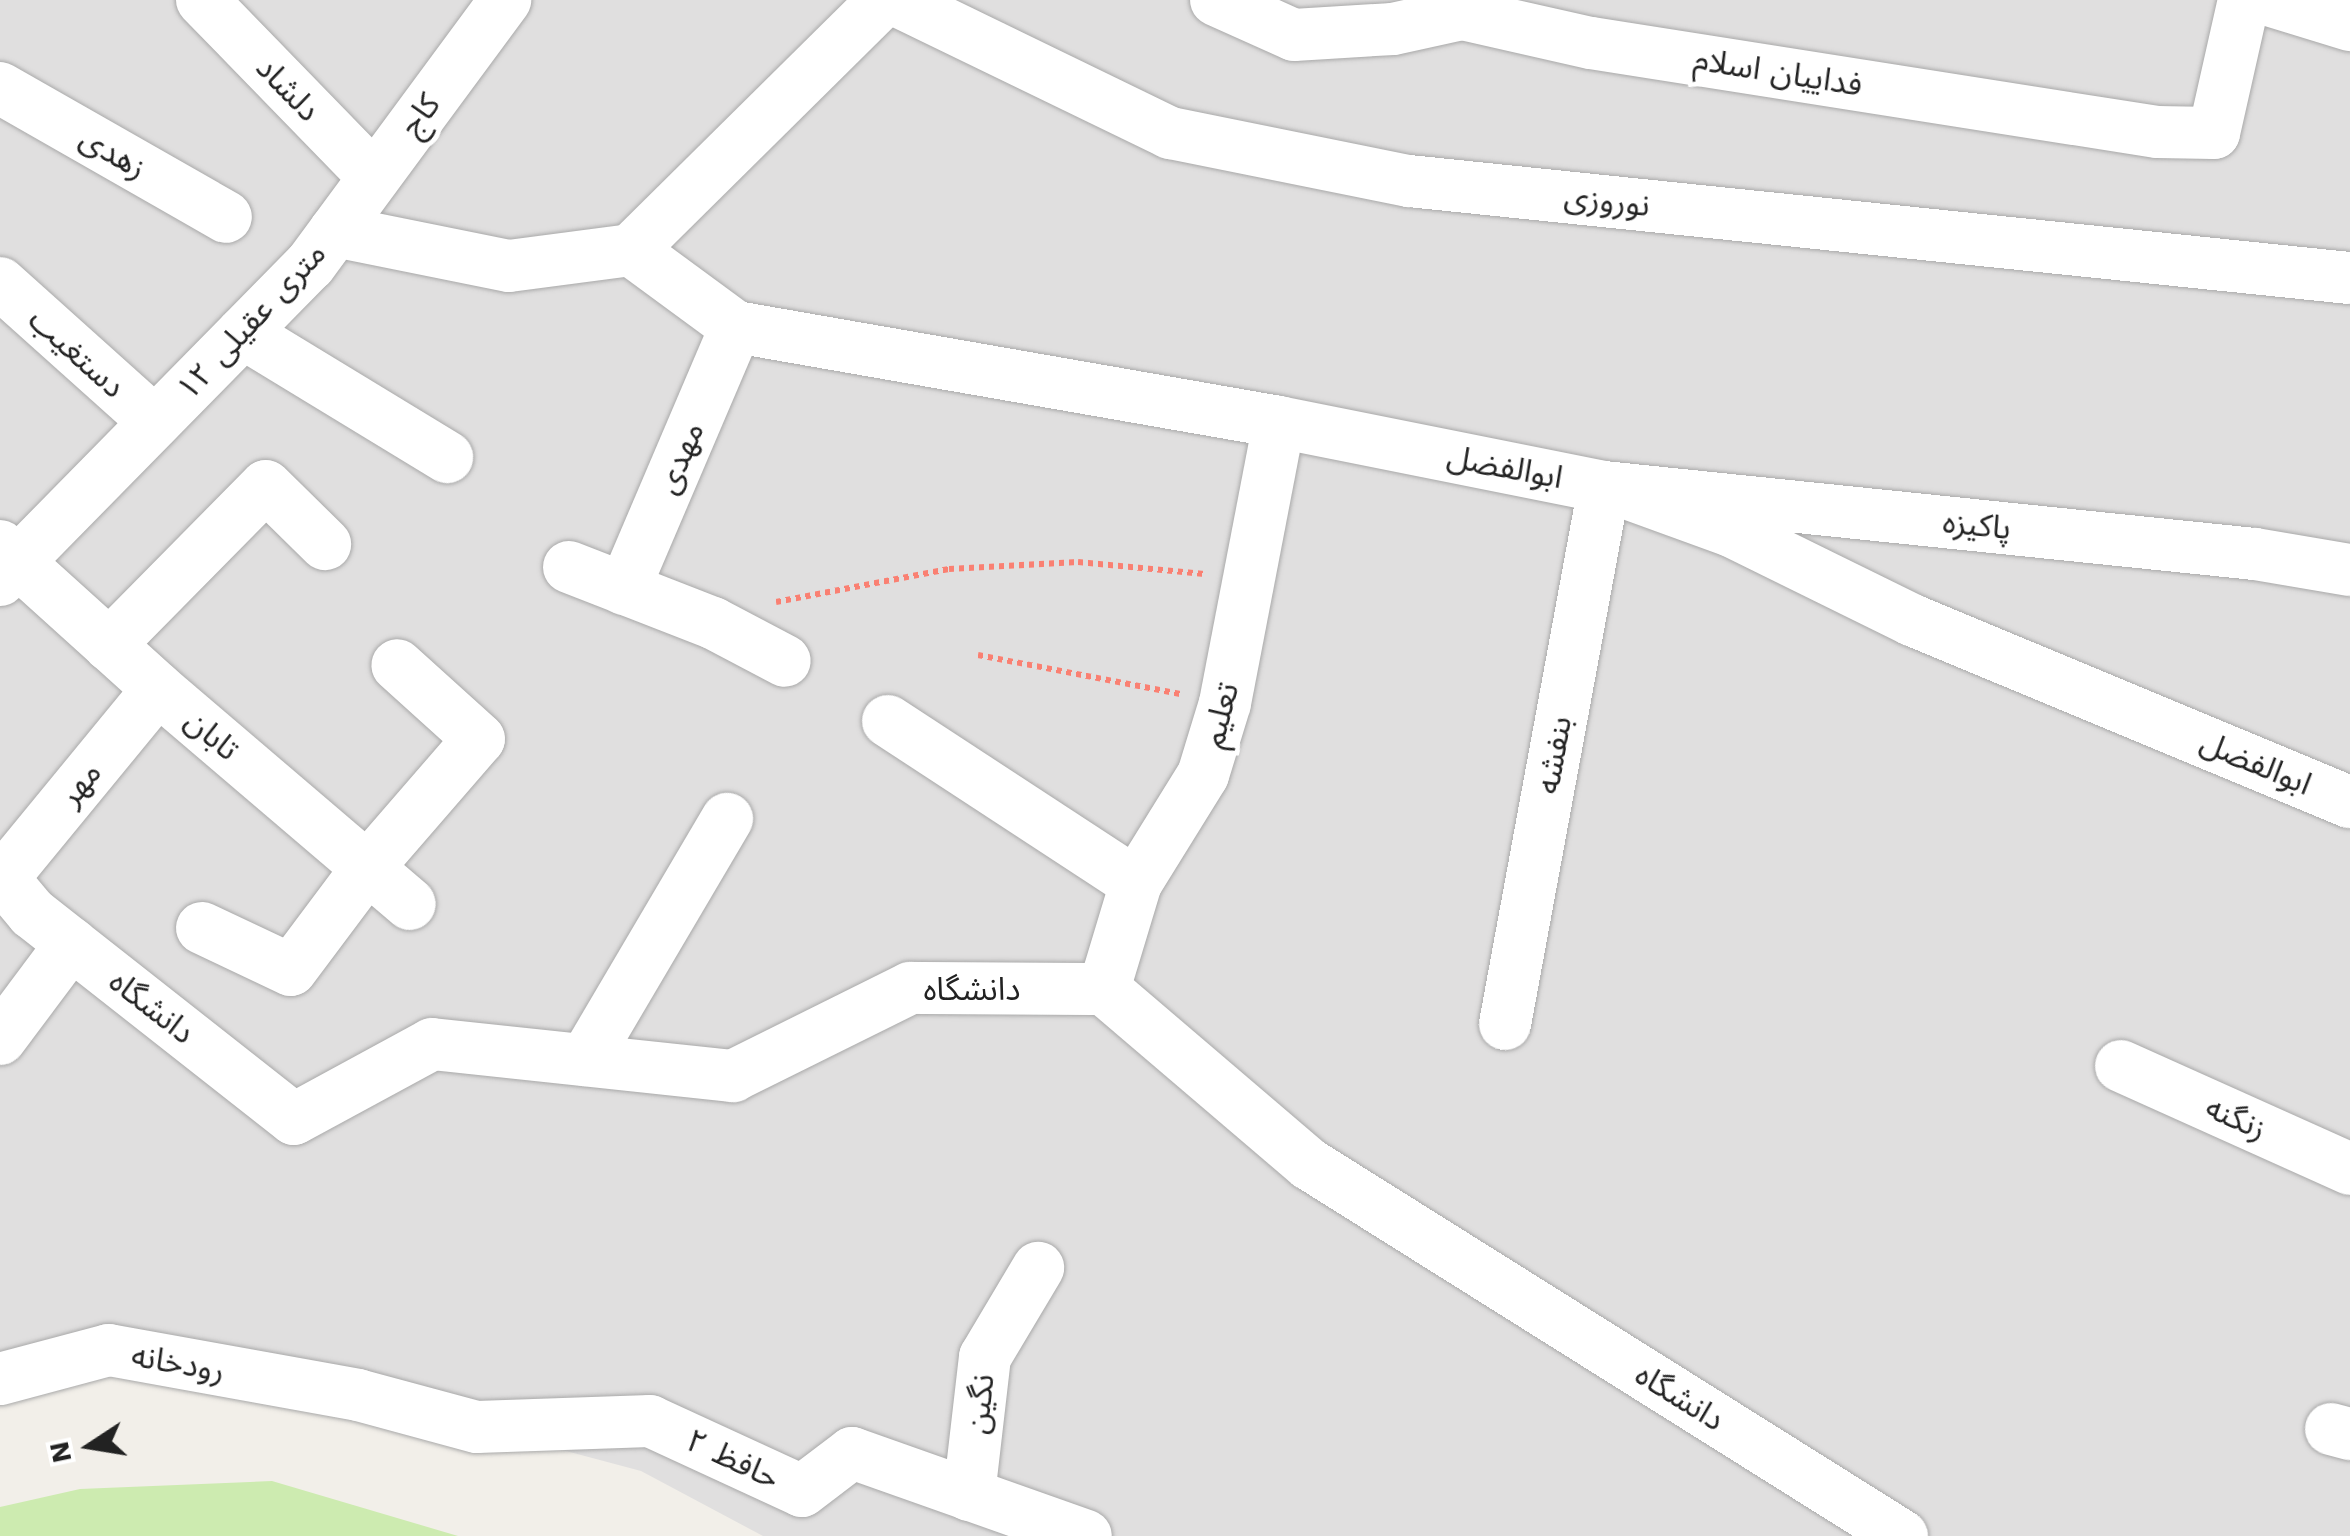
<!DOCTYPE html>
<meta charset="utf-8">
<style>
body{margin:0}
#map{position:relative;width:2350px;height:1536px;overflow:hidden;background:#f2efe9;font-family:"Work Sans","Noto Sans Arabic",sans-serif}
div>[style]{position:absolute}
.residential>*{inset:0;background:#e0dfdf}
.grass>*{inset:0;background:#cdebb0}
.path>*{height:6px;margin-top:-3px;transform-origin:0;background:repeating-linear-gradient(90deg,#fa8072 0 5px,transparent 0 10px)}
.roads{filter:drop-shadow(0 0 2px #a9a9a9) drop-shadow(0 0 2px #a9a9a9)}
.minor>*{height:52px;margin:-26px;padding:0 26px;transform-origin:26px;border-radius:26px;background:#fff}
span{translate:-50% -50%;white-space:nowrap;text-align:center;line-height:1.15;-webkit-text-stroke:10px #fff;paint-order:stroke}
.street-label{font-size:32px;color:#222}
.north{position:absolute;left:40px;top:1396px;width:100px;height:100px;-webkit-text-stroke:8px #fff;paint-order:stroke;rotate:258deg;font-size:28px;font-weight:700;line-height:40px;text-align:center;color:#222}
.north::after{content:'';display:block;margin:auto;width:35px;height:45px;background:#222;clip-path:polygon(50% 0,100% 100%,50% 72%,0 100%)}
</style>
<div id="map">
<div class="residential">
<div style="clip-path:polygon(0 0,2350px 0,2350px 1536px,763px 1536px,641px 1471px,115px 1331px,0 1353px)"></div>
</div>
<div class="grass">
<div style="clip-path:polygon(272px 1481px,458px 1536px,0 1536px,0 1507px,80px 1489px)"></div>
</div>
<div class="path">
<div style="left:776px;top:602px;width:176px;rotate:-10.8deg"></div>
<div style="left:949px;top:569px;width:129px;rotate:-3.1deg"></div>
<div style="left:1078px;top:562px;width:127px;rotate:5.4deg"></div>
<div style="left:978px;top:655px;width:206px;rotate:10.9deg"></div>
</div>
<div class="roads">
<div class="minor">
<div style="left:202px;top:0;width:247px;rotate:45.8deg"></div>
<div style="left:896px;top:0;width:305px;rotate:25.9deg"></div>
<div style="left:1170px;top:133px;width:244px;rotate:11.4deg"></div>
<div style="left:1409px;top:181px;width:946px;rotate:5.89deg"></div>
<div style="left:1216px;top:0;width:85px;rotate:24.2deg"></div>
<div style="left:1294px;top:35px;width:99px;rotate:-3.5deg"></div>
<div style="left:1393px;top:29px;width:71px;rotate:-12.3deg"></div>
<div style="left:1462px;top:14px;width:132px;rotate:12.7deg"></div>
<div style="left:1591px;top:43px;width:573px;rotate:8.94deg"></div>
<div style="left:2157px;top:132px;width:57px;rotate:1deg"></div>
<div style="left:2214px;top:133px;width:136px;rotate:-77.3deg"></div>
<div style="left:2268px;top:0;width:86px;rotate:17deg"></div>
<div style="left:0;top:88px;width:260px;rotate:29.7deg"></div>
<div style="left:335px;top:231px;width:287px;rotate:-53.6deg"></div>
<div style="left:631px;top:250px;width:130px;rotate:36.3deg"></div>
<div style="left:736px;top:327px;width:551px;rotate:9.92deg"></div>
<div style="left:1279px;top:422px;width:346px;rotate:11.3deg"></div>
<div style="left:1618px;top:490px;width:120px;rotate:19.9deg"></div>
<div style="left:1731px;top:531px;width:202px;rotate:26.2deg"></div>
<div style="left:1912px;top:620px;width:474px;rotate:22.6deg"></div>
<div style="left:0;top:283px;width:208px;rotate:41.9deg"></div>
<div style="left:243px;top:333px;width:239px;rotate:31.3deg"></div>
<div style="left:0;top:546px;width:213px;rotate:42.1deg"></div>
<div style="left:158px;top:689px;width:331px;rotate:40.5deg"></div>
<div style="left:569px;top:567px;width:155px;rotate:21.3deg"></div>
<div style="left:713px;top:623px;width:81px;rotate:27.8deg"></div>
<div style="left:0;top:580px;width:442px;rotate:-45.5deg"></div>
<div style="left:310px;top:265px;width:42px;rotate:-53.7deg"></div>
<div style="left:335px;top:231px;width:177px;rotate:11.4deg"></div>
<div style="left:509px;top:266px;width:123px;rotate:-7.5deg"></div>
<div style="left:631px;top:250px;width:356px;rotate:-44.7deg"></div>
<div style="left:624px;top:589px;width:285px;rotate:-66.9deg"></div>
<div style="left:109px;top:645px;width:223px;rotate:-45.4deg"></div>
<div style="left:266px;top:486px;width:83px;rotate:44.5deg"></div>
<div style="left:888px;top:721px;width:296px;rotate:33.2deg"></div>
<div style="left:0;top:875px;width:50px;rotate:49.9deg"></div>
<div style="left:32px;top:913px;width:333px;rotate:38.2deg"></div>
<div style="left:294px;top:1119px;width:157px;rotate:-28.5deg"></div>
<div style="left:432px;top:1044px;width:303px;rotate:6.1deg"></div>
<div style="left:733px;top:1076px;width:198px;rotate:-26.4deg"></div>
<div style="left:910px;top:988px;width:194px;rotate:0.3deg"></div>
<div style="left:1104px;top:989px;width:270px;rotate:40.5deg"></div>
<div style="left:1309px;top:1164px;width:700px;rotate:32.1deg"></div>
<div style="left:3px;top:878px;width:244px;rotate:-50.6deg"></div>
<div style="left:202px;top:928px;width:98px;rotate:25.3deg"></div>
<div style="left:291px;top:970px;width:129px;rotate:-53.2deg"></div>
<div style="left:368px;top:867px;width:169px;rotate:-49.1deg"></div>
<div style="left:479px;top:739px;width:110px;rotate:-137.9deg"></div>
<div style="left:1104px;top:989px;width:111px;rotate:-73.2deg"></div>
<div style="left:1136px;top:883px;width:127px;rotate:-58.2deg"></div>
<div style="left:1203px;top:775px;width:75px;rotate:-73deg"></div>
<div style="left:1225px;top:703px;width:286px;rotate:-79.1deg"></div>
<div style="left:1505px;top:1024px;width:546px;rotate:-79.55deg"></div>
<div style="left:1604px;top:487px;width:654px;rotate:5.88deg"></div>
<div style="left:2255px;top:554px;width:96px;rotate:9.6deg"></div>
<div style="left:0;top:1039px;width:119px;rotate:-53.2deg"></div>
<div style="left:585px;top:1060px;width:280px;rotate:-59.5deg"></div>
<div style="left:2121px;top:1066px;width:251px;rotate:24.2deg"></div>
<div style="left:0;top:1379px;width:113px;rotate:-14.9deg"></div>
<div style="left:109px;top:1350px;width:253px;rotate:10.2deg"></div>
<div style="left:358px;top:1395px;width:123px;rotate:15.1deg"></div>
<div style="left:477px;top:1427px;width:173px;rotate:-2deg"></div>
<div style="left:650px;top:1421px;width:167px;rotate:24.7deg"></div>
<div style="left:802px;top:1491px;width:63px;rotate:-37.2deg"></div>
<div style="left:852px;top:1453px;width:248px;rotate:19.5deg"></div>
<div style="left:2331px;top:1429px;width:20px;rotate:15deg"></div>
<div style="left:969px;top:1495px;width:139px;rotate:-83.4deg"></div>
<div style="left:985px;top:1357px;width:104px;rotate:-59.2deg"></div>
</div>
</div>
<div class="street-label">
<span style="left:1778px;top:72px;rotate:9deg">فداییان اسلام</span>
<span style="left:288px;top:89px;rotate:46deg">دلشاد</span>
<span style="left:420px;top:115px;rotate:-53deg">کاج</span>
<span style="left:113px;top:153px;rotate:30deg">زهدی</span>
<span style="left:1607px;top:201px;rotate:6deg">نوروزی</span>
<span style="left:251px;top:321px;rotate:-47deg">۱۲ متری عقیلی</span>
<span style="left:77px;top:353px;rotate:42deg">دستغیب</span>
<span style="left:680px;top:458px;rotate:-67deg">مهدی</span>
<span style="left:1505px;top:467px;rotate:11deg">ابوالفضل</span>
<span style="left:1977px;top:525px;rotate:6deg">پاکیزه</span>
<span style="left:1220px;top:715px;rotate:-75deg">تعلیم</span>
<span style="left:212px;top:735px;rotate:40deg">تابان</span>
<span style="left:1554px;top:755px;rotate:-80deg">بنفشه</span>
<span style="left:2256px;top:763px;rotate:23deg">ابوالفضل</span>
<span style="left:80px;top:784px;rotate:-51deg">مهر</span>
<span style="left:972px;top:989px">دانشگاه</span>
<span style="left:152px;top:1007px;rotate:38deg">دانشگاه</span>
<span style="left:2236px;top:1118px;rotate:24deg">زنگنه</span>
<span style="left:178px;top:1363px;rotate:10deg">رودخانه</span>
<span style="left:1680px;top:1397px;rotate:32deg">دانشگاه</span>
<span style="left:980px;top:1404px;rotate:-84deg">نگین</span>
<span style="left:733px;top:1459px;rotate:25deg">حافظ ۲</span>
</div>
<div class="north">N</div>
</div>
